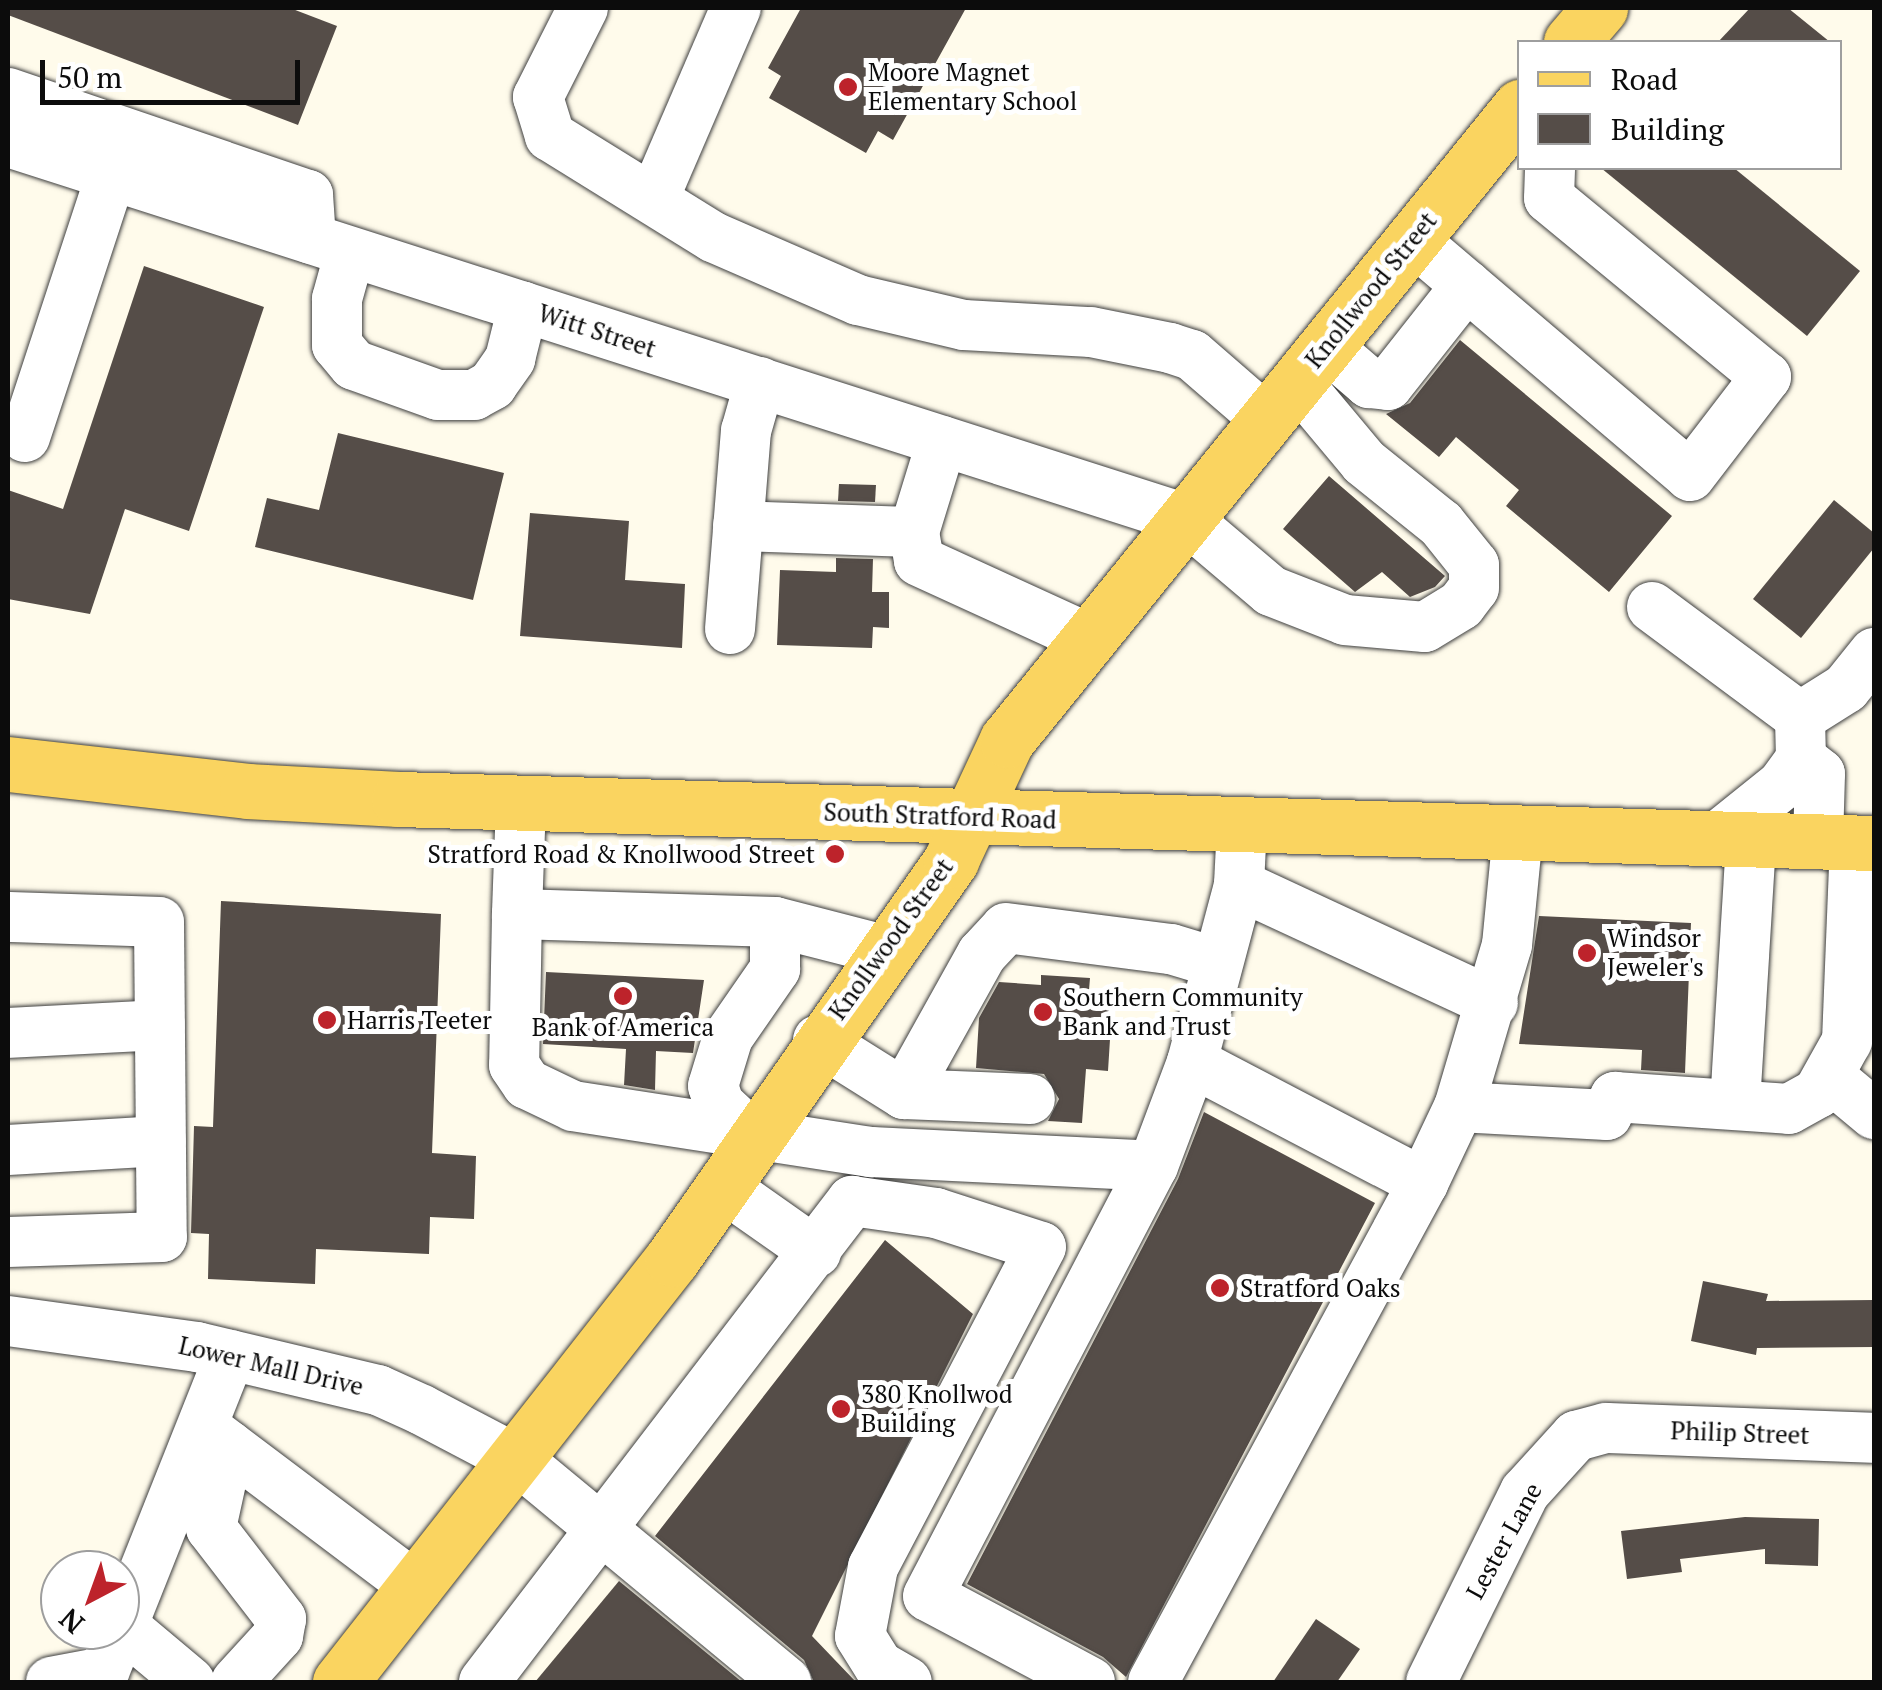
<!DOCTYPE html>
<style>
body{margin:0}
#map{position:relative;width:1882px;height:1690px;overflow:hidden;background:#fffbeb;font-family:"PT Serif",serif}
div>[style]{position:absolute}
.building>*{inset:0;background:#554d48}
.roads{filter:drop-shadow(0 0 2px #3f3f3f) drop-shadow(0 0 2px #3f3f3f)}
.minor>*{height:50px;margin:-25px;padding:0 25px;transform-origin:25px;border-radius:25px;background:#fff}
.major>*{height:55px;margin:-27.5px;padding:0 27.5px;transform-origin:27.5px;border-radius:27.5px;background:#fad460}
.dots>*{width:28px;height:28px;translate:-50% -50%;box-sizing:border-box;border:5px solid #fff;border-radius:50%}
span{translate:-50% -50%;white-space:nowrap;text-align:center;line-height:1.15;-webkit-text-stroke:10px #fff;paint-order:stroke}
.poi-label{font-size:25px;color:#0c0c0c}
.left{translate:0 -50%;text-align:left}
.right{translate:-100% -50%;text-align:right}
.street-label{font-size:25px;color:#0c0c0c}
.frame{position:absolute;inset:0;border:10px solid #0c0c0c;pointer-events:none}
.legend{position:absolute;left:1517px;top:40px;width:325px;height:130px;box-sizing:border-box;background:#fff;border:2px solid #9e9e9e;margin:0;padding:12px 18px;list-style:none;font-size:30px;color:#0c0c0c}
.legend li{display:flex;align-items:center;gap:20px;height:50px}
.legend b{width:50px;border:2px solid #9e9e9e}
.north{position:absolute;left:40px;top:1550px;width:100px;height:100px;box-sizing:border-box;background:#fff;border:2px solid #9e9e9e;border-radius:50%;rotate:221deg;font-size:28px;font-weight:700;line-height:40px;text-align:center;color:#0c0c0c}
.north::after{content:'';display:block;margin:auto;width:35px;height:45px;background:#bd232b;clip-path:polygon(50% 0,100% 100%,50% 72%,0 100%)}
.scale{position:absolute;left:40px;top:60px;width:260px;height:45px;box-sizing:border-box;border:5px solid #0c0c0c;border-top:0;padding-left:12px;font-size:30px;line-height:35px;white-space:nowrap;color:#0c0c0c;-webkit-text-stroke:8px #fff;paint-order:stroke}
</style>
<div id="map">
<div class="building">
<div style="clip-path:polygon(8px 8px,290px 8px,337px 26px,298px 125px,8px 15px)"></div>
<div style="clip-path:polygon(801px 8px,966px 8px,893px 140px,878px 131px,866px 153px,769px 98px,781px 76px,768px 68px)"></div>
<div style="clip-path:polygon(1750px 8px,1788px 8px,1830px 42px,1718px 42px)"></div>
<div style="clip-path:polygon(1601px 168px,1734px 168px,1860px 271px,1807px 336px)"></div>
<div style="clip-path:polygon(144px 266px,264px 307px,189px 531px,125px 509px,90px 614px,8px 599px,8px 490px,63px 509px)"></div>
<div style="clip-path:polygon(1460px 340px,1672px 516px,1609px 592px,1506px 506px,1519px 490px,1456px 437px,1439px 457px,1386px 414px,1410px 403px)"></div>
<div style="clip-path:polygon(338px 433px,504px 473px,473px 600px,255px 547px,267px 498px,319px 510px)"></div>
<div style="clip-path:polygon(1329px 476px,1445px 576px,1435px 587px,1410px 597px,1382px 572px,1355px 592px,1283px 529px)"></div>
<div style="clip-path:polygon(839px 484px,876px 485px,875px 502px,838px 501px)"></div>
<div style="clip-path:polygon(1834px 500px,1874px 533px,1874px 548px,1801px 638px,1753px 599px)"></div>
<div style="clip-path:polygon(530px 513px,629px 521px,625px 580px,685px 584px,682px 648px,520px 636px)"></div>
<div style="clip-path:polygon(836px 558px,873px 559px,872px 592px,889px 592px,889px 628px,873px 627px,872px 648px,777px 645px,780px 570px,836px 572px)"></div>
<div style="clip-path:polygon(221px 901px,441px 914px,432px 1153px,476px 1156px,474px 1219px,430px 1217px,429px 1254px,316px 1249px,315px 1284px,208px 1279px,209px 1234px,191px 1233px,194px 1126px,213px 1127px)"></div>
<div style="clip-path:polygon(1539px 916px,1691px 923px,1685px 1073px,1641px 1070px,1642px 1050px,1519px 1044px)"></div>
<div style="clip-path:polygon(546px 972px,704px 980px,693px 1053px,656px 1051px,655px 1090px,624px 1085px,626px 1049px,543px 1044px)"></div>
<div style="clip-path:polygon(1041px 975px,1090px 978px,1089px 990px,1113px 992px,1108px 1071px,1086px 1069px,1082px 1123px,1048px 1121px,1059px 1099px,1044px 1074px,976px 1068px,979px 1018px,999px 982px,1041px 985px)"></div>
<div style="clip-path:polygon(1204px 1112px,1375px 1203px,1126px 1677px,1103px 1657px,967px 1584px,1178px 1179px)"></div>
<div style="clip-path:polygon(885px 1240px,973px 1314px,812px 1636px,856px 1682px,814px 1682px,804px 1660px,655px 1536px)"></div>
<div style="clip-path:polygon(1703px 1281px,1768px 1294px,1766px 1301px,1874px 1300px,1874px 1347px,1757px 1348px,1756px 1355px,1691px 1341px)"></div>
<div style="clip-path:polygon(1745px 1517px,1819px 1519px,1818px 1566px,1765px 1564px,1765px 1549px,1680px 1559px,1682px 1572px,1627px 1579px,1621px 1531px)"></div>
<div style="clip-path:polygon(619px 1581px,742px 1682px,535px 1682px)"></div>
<div style="clip-path:polygon(1316px 1619px,1360px 1649px,1337px 1682px,1273px 1682px)"></div>
</div>
<div class="roads">
<div class="minor">
<div style="left:583px;top:8px;width:100px;rotate:116.8deg"></div>
<div style="left:538px;top:97px;width:41px;rotate:72.9deg"></div>
<div style="left:550px;top:136px;width:192px;rotate:31.8deg"></div>
<div style="left:713px;top:237px;width:158px;rotate:23.5deg"></div>
<div style="left:858px;top:300px;width:109px;rotate:13.3deg"></div>
<div style="left:964px;top:325px;width:127px;rotate:3.2deg"></div>
<div style="left:1091px;top:332px;width:81px;rotate:11.4deg"></div>
<div style="left:1170px;top:348px;width:23px;rotate:18deg"></div>
<div style="left:1192px;top:355px;width:99px;rotate:40.9deg"></div>
<div style="left:8px;top:93px;width:317px;rotate:18.8deg"></div>
<div style="left:308px;top:195px;width:44px;rotate:86.1deg"></div>
<div style="left:8px;top:142px;width:1237px;rotate:17.75deg"></div>
<div style="left:1186px;top:519px;width:111px;rotate:40.3deg"></div>
<div style="left:1271px;top:591px;width:79px;rotate:21.4deg"></div>
<div style="left:1345px;top:620px;width:80px;rotate:5deg"></div>
<div style="left:1425px;top:627px;width:42px;rotate:-31.4deg"></div>
<div style="left:1461px;top:605px;width:21px;rotate:-53deg"></div>
<div style="left:1474px;top:588px;width:23px;rotate:-90deg"></div>
<div style="left:1474px;top:565px;width:53px;rotate:-128.8deg"></div>
<div style="left:1441px;top:524px;width:99px;rotate:-141.2deg"></div>
<div style="left:1364px;top:462px;width:104px;rotate:-129.9deg"></div>
<div style="left:654px;top:198px;width:207px;rotate:-66.7deg"></div>
<div style="left:1412px;top:239px;width:365px;rotate:40.4deg"></div>
<div style="left:1690px;top:476px;width:125px;rotate:-52.5deg"></div>
<div style="left:1766px;top:377px;width:281px;rotate:-140.5deg"></div>
<div style="left:1549px;top:198px;width:30px;rotate:-88deg"></div>
<div style="left:350px;top:252px;width:49px;rotate:105.5deg"></div>
<div style="left:337px;top:299px;width:46px;rotate:90deg"></div>
<div style="left:337px;top:345px;width:26px;rotate:50deg"></div>
<div style="left:354px;top:365px;width:89px;rotate:19.7deg"></div>
<div style="left:438px;top:395px;width:36px"></div>
<div style="left:474px;top:395px;width:21px;rotate:-29deg"></div>
<div style="left:492px;top:385px;width:32px;rotate:-55deg"></div>
<div style="left:510px;top:359px;width:54px;rotate:-76deg"></div>
<div style="left:1326px;top:346px;width:57px;rotate:40.7deg"></div>
<div style="left:1369px;top:383px;width:19px;rotate:6deg"></div>
<div style="left:1388px;top:385px;width:127px;rotate:-51.7deg"></div>
<div style="left:25px;top:437px;width:276px;rotate:-71.8deg"></div>
<div style="left:942px;top:441px;width:95px;rotate:107.1deg"></div>
<div style="left:914px;top:532px;width:29px;rotate:80deg"></div>
<div style="left:919px;top:561px;width:187px;rotate:24.6deg"></div>
<div style="left:738px;top:526px;width:176px;rotate:2deg"></div>
<div style="left:1652px;top:607px;width:184px;rotate:36.6deg"></div>
<div style="left:730px;top:629px;width:199px;rotate:-85.4deg"></div>
<div style="left:746px;top:431px;width:51px;rotate:-74.1deg"></div>
<div style="left:1801px;top:759px;width:24px;rotate:38deg"></div>
<div style="left:1820px;top:774px;width:68px;rotate:91.7deg"></div>
<div style="left:521px;top:803px;width:111px;rotate:92.1deg"></div>
<div style="left:517px;top:914px;width:258px;rotate:1.8deg"></div>
<div style="left:775px;top:922px;width:113px;rotate:14.4deg"></div>
<div style="left:1242px;top:825px;width:60px;rotate:92.9deg"></div>
<div style="left:1239px;top:885px;width:280px;rotate:24.9deg"></div>
<div style="left:1716px;top:838px;width:85px;rotate:-38.8deg"></div>
<div style="left:1782px;top:785px;width:32px;rotate:-54deg"></div>
<div style="left:1801px;top:759px;width:42px;rotate:-91.4deg"></div>
<div style="left:1800px;top:717px;width:54px;rotate:-32.2deg"></div>
<div style="left:1846px;top:688px;width:45px;rotate:-51.3deg"></div>
<div style="left:517px;top:914px;width:151px;rotate:91.1deg"></div>
<div style="left:514px;top:1065px;width:23px;rotate:56deg"></div>
<div style="left:527px;top:1084px;width:51px;rotate:25.6deg"></div>
<div style="left:573px;top:1106px;width:302px;rotate:8.8deg"></div>
<div style="left:871px;top:1152px;width:282px;rotate:2.8deg"></div>
<div style="left:1153px;top:1166px;width:111px;rotate:-69.4deg"></div>
<div style="left:1192px;top:1062px;width:261px;rotate:27.6deg"></div>
<div style="left:1423px;top:1183px;width:567px;rotate:118.42deg"></div>
<div style="left:8px;top:917px;width:151px;rotate:1.9deg"></div>
<div style="left:159px;top:922px;width:315px;rotate:89.5deg"></div>
<div style="left:162px;top:1237px;width:154px;rotate:178.1deg"></div>
<div style="left:8px;top:1033px;width:152px;rotate:-3deg"></div>
<div style="left:818px;top:1040px;width:102px;rotate:32.1deg"></div>
<div style="left:904px;top:1094px;width:160px;rotate:-60.9deg"></div>
<div style="left:982px;top:954px;width:35px;rotate:-47deg"></div>
<div style="left:1006px;top:928px;width:166px;rotate:7.3deg"></div>
<div style="left:1171px;top:949px;width:48px;rotate:16.9deg"></div>
<div style="left:1192px;top:1062px;width:183px;rotate:-75.1deg"></div>
<div style="left:1832px;top:1079px;width:55px;rotate:39.8deg"></div>
<div style="left:904px;top:1094px;width:126px;rotate:2.3deg"></div>
<div style="left:1735px;top:1104px;width:265px;rotate:-86.5deg"></div>
<div style="left:1459px;top:1107px;width:169px;rotate:-73.5deg"></div>
<div style="left:1507px;top:945px;width:113px;rotate:-84.4deg"></div>
<div style="left:754px;top:1137px;width:48px;rotate:-136.7deg"></div>
<div style="left:719px;top:1104px;width:19px;rotate:-108deg"></div>
<div style="left:713px;top:1086px;width:51px;rotate:-73deg"></div>
<div style="left:728px;top:1037px;width:83px;rotate:-55.3deg"></div>
<div style="left:775px;top:969px;width:47px;rotate:-90deg"></div>
<div style="left:8px;top:1150px;width:153px;rotate:-3.4deg"></div>
<div style="left:1423px;top:1183px;width:84px;rotate:-64.7deg"></div>
<div style="left:1459px;top:1107px;width:148px;rotate:3.1deg"></div>
<div style="left:1607px;top:1115px;width:20px;rotate:-66deg"></div>
<div style="left:1615px;top:1097px;width:174px;rotate:3.9deg"></div>
<div style="left:1789px;top:1109px;width:33px;rotate:-29deg"></div>
<div style="left:1818px;top:1093px;width:60px;rotate:-60.9deg"></div>
<div style="left:1847px;top:1041px;width:198px;rotate:-87.7deg"></div>
<div style="left:722px;top:1186px;width:115px;rotate:35.1deg"></div>
<div style="left:8px;top:1321px;width:191px;rotate:7.8deg"></div>
<div style="left:197px;top:1347px;width:186px;rotate:13.4deg"></div>
<div style="left:378px;top:1390px;width:48px;rotate:24.4deg"></div>
<div style="left:422px;top:1410px;width:110px;rotate:27.7deg"></div>
<div style="left:519px;top:1461px;width:347px;rotate:39.6deg"></div>
<div style="left:205px;top:1428px;width:266px;rotate:37deg"></div>
<div style="left:229px;top:1446px;width:84px;rotate:102.4deg"></div>
<div style="left:211px;top:1528px;width:115px;rotate:52.4deg"></div>
<div style="left:281px;top:1619px;width:17px;rotate:100deg"></div>
<div style="left:278px;top:1636px;width:62px;rotate:132.4deg"></div>
<div style="left:123px;top:1626px;width:87px;rotate:39.9deg"></div>
<div style="left:51px;top:1682px;width:54px;rotate:-10.7deg"></div>
<div style="left:100px;top:1682px;width:352px;rotate:-68.3deg"></div>
<div style="left:484px;top:1682px;width:606px;rotate:-52.58deg"></div>
<div style="left:852px;top:1201px;width:85px;rotate:8.1deg"></div>
<div style="left:936px;top:1213px;width:110px;rotate:17.9deg"></div>
<div style="left:1041px;top:1247px;width:361px;rotate:117.7deg"></div>
<div style="left:873px;top:1567px;width:70px;rotate:100.7deg"></div>
<div style="left:860px;top:1636px;width:36px;rotate:58deg"></div>
<div style="left:879px;top:1666px;width:32px;rotate:30deg"></div>
<div style="left:1090px;top:1682px;width:183px;rotate:-152deg"></div>
<div style="left:928px;top:1596px;width:485px;rotate:-62.4deg"></div>
<div style="left:1431px;top:1682px;width:212px;rotate:-63.7deg"></div>
<div style="left:1525px;top:1492px;width:76px;rotate:-47.7deg"></div>
<div style="left:1576px;top:1436px;width:31px;rotate:-15deg"></div>
<div style="left:1606px;top:1428px;width:268px;rotate:2.1deg"></div>
</div>
<div class="major">
<div style="left:1571px;top:42px;width:45px;rotate:-49.5deg"></div>
<div style="left:8px;top:764px;width:241px;rotate:6.4deg"></div>
<div style="left:247px;top:791px;width:152px;rotate:3deg"></div>
<div style="left:399px;top:799px;width:1476px;rotate:1.71deg"></div>
<div style="left:340px;top:1682px;width:538px;rotate:-51.87deg"></div>
<div style="left:672px;top:1259px;width:487px;rotate:-55deg"></div>
<div style="left:951px;top:860px;width:132px;rotate:-65deg"></div>
<div style="left:1007px;top:740px;width:815px;rotate:-50.98deg"></div>
</div>
</div>
<div class="dots">
<div style="left:848px;top:87px;background:#bd232b"></div>
<div style="left:835px;top:854px;background:#bd232b"></div>
<div style="left:1587px;top:953px;background:#bd232b"></div>
<div style="left:623px;top:996px;background:#bd232b"></div>
<div style="left:1043px;top:1012px;background:#bd232b"></div>
<div style="left:327px;top:1020px;background:#bd232b"></div>
<div style="left:1220px;top:1288px;background:#bd232b"></div>
<div style="left:841px;top:1409px;background:#bd232b"></div>
</div>
<div class="poi-label">
<span class="left" style="left:868px;top:87px">Moore Magnet<br>Elementary School</span>
<span class="right" style="left:815px;top:854px">Stratford Road &amp; Knollwood Street</span>
<span class="left" style="left:1607px;top:953px">Windsor<br>Jeweler's</span>
<span class="left" style="left:1063px;top:1012px">Southern Community<br>Bank and Trust</span>
<span class="left" style="left:347px;top:1020px">Harris Teeter</span>
<span style="left:623px;top:1027px">Bank of America</span>
<span class="left" style="left:1240px;top:1288px">Stratford Oaks</span>
<span class="left" style="left:861px;top:1409px">380 Knollwod<br>Building</span>
</div>
<div class="street-label">
<span style="left:1371px;top:290px;rotate:-51deg">Knollwood Street</span>
<span style="left:597px;top:331px;rotate:18deg">Witt Street</span>
<span style="left:940px;top:816px;rotate:2deg">South Stratford Road</span>
<span style="left:891px;top:939px;rotate:-54deg">Knollwood Street</span>
<span style="left:271px;top:1366px;rotate:13deg">Lower Mall Drive</span>
<span style="left:1740px;top:1433px;rotate:2deg">Philip Street</span>
<span style="left:1504px;top:1541px;rotate:-61deg">Lester Lane</span>
</div>
<div class="frame"></div>
<ul class="legend">
<li><b style="height:12px;background:#fad460"></b>Road</li>
<li><b style="height:28px;background:#554d48"></b>Building</li>
</ul>
<div class="north">N</div>
<div class="scale">50 m</div>
</div>
